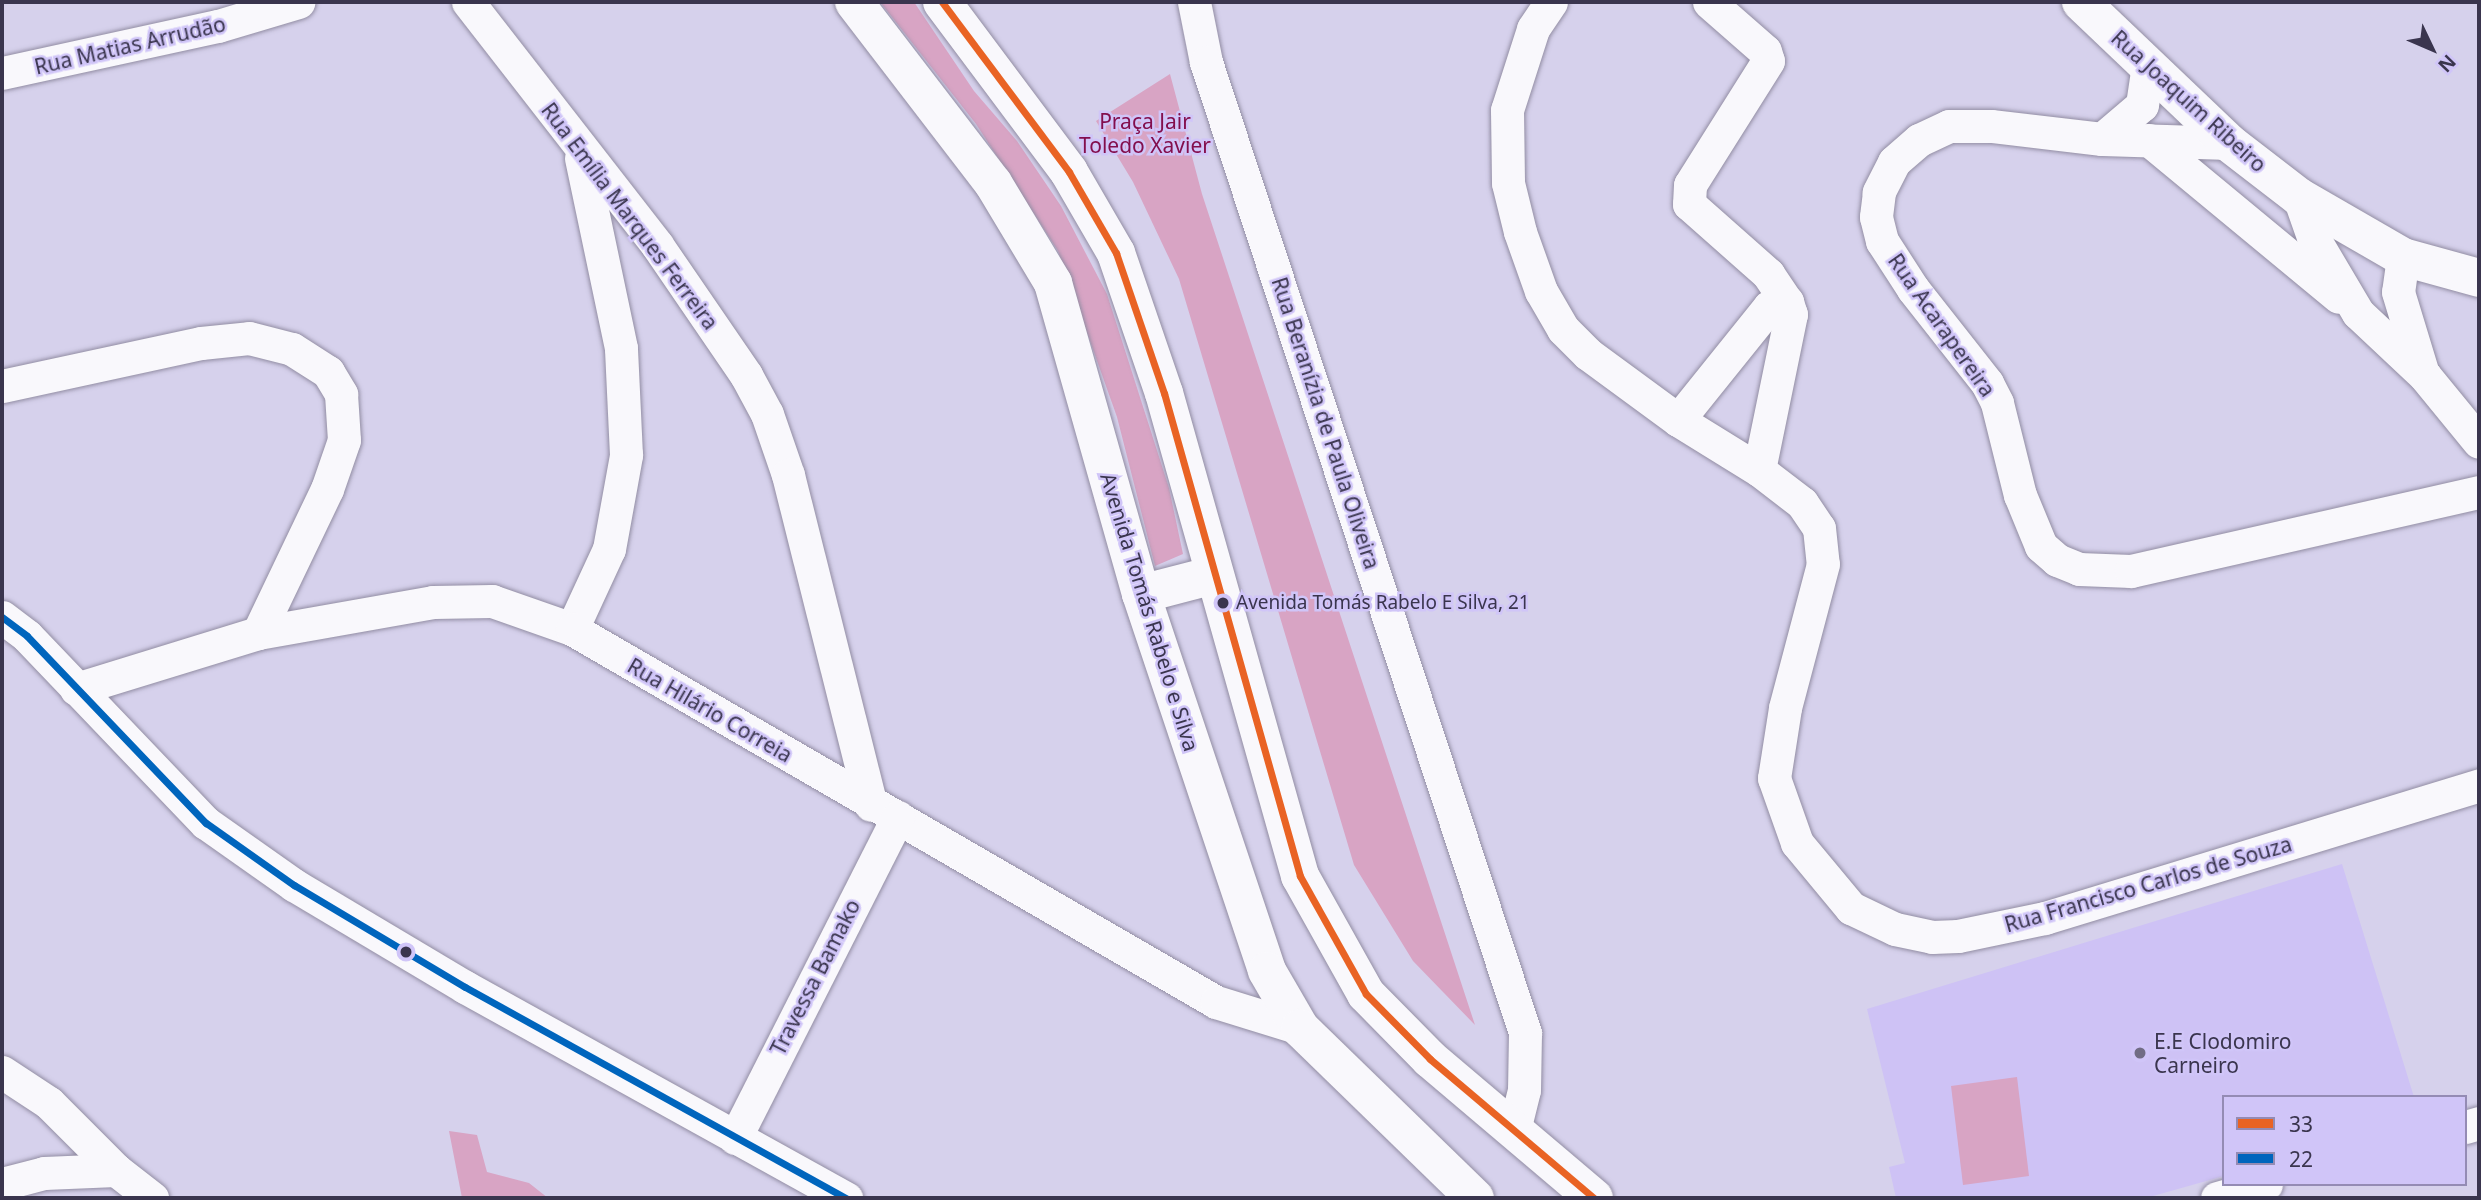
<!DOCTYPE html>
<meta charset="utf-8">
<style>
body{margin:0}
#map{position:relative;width:2481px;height:1200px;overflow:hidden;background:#d6d1ec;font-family:"Noto Sans",sans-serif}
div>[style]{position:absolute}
.built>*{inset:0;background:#cec2f5}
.green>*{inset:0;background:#d8a4c4}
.roads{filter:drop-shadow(0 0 2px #928da3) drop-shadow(0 0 2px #928da3)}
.minor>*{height:33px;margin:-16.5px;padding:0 16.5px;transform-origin:16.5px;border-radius:16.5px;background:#f9f8fc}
.tertiary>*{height:38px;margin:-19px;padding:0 19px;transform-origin:19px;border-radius:19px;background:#f9f8fc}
.secondary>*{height:38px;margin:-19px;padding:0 19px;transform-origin:19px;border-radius:19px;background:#f9f8fc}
.bus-1>*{height:7px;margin:-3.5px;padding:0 3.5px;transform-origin:3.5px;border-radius:3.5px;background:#e96324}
.bus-2>*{height:7px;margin:-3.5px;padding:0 3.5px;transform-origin:3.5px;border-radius:3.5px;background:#0065bd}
.dots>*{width:19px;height:19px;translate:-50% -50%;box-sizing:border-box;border:4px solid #d0c5f8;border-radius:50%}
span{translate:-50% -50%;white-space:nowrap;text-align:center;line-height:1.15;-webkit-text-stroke:5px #d0c5f8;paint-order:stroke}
.bus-label{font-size:19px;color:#3a354e}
.left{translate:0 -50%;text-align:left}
.street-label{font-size:21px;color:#3a354e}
.park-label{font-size:21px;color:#830e4d}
.poi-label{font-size:21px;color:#3a354e}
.frame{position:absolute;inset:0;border:4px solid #3a354e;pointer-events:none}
.legend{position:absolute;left:2222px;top:1095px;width:245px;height:91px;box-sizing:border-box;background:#d0c5f8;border:2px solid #948bb4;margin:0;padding:9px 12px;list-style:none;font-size:21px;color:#3a354e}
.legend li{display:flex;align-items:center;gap:14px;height:35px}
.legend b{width:35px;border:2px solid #948bb4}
.north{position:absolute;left:2397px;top:14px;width:70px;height:70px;-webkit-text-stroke:5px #d0c5f8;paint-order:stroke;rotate:134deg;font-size:19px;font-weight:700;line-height:28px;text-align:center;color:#3a354e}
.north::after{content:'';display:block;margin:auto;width:24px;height:32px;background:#3a354e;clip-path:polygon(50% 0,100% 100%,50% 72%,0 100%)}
</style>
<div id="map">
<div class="built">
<div style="clip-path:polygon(2342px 864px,2414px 1097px,2224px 1097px,2224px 1176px,2146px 1198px,1896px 1198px,1889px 1167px,1905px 1163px,1867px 1009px)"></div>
</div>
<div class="green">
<div style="clip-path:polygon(880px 2px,914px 2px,974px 91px,1017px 141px,1061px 206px,1107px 294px,1169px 488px,1183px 554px,1155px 566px,1117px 417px,1058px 251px,976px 124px)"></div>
<div style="clip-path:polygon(1170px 74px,1202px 194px,1475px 1025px,1413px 961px,1354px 865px,1179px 279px,1133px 182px,1096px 121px)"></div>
<div style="clip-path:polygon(2017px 1077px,2029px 1176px,1963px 1185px,1951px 1086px)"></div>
<div style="clip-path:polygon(449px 1131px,477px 1135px,487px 1172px,529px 1183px,548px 1198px,462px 1198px)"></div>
</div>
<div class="roads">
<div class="minor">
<div style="left:468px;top:2px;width:308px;rotate:52.1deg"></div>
<div style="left:657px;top:245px;width:158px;rotate:55.6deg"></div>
<div style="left:746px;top:375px;width:44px;rotate:61.7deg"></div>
<div style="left:767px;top:414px;width:65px;rotate:71deg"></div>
<div style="left:788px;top:475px;width:340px;rotate:75.9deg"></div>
<div style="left:1194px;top:2px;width:61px;rotate:78.7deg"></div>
<div style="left:1206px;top:62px;width:1022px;rotate:71.81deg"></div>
<div style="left:1525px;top:1033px;width:57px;rotate:91deg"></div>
<div style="left:1524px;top:1090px;width:37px;rotate:104deg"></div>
<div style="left:1551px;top:2px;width:32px;rotate:124deg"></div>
<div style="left:1533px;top:29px;width:85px;rotate:107.8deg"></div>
<div style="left:1507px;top:110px;width:73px;rotate:89.2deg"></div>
<div style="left:1508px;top:183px;width:50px;rotate:76.2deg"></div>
<div style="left:1520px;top:232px;width:63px;rotate:70.4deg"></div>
<div style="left:1541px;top:291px;width:44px;rotate:59.9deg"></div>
<div style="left:1563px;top:329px;width:35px;rotate:45deg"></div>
<div style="left:1588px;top:354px;width:112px;rotate:36.3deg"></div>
<div style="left:1678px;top:420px;width:95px;rotate:31.7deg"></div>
<div style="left:1759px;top:470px;width:54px;rotate:37.5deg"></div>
<div style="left:1802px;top:503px;width:30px;rotate:56deg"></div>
<div style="left:1819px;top:528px;width:36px;rotate:84deg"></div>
<div style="left:1823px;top:564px;width:149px;rotate:104.8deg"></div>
<div style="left:1785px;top:708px;width:71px;rotate:98.9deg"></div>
<div style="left:1774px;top:778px;width:69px;rotate:70.5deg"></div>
<div style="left:1797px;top:843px;width:85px;rotate:50.3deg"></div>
<div style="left:1851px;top:908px;width:49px;rotate:25.5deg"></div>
<div style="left:1895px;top:929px;width:38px;rotate:12deg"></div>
<div style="left:1932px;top:937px;width:26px;rotate:-2deg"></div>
<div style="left:1958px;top:936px;width:89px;rotate:-11.7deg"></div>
<div style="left:2045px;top:918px;width:454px;rotate:-17deg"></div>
<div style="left:1709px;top:2px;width:74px;rotate:41.2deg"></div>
<div style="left:1765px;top:51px;width:10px;rotate:73deg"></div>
<div style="left:1768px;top:61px;width:146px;rotate:122.2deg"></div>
<div style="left:1690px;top:185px;width:19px;rotate:93deg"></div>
<div style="left:1689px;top:204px;width:106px;rotate:41.5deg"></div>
<div style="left:1768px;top:274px;width:34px;rotate:56deg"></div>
<div style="left:2px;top:73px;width:221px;rotate:-12.3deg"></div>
<div style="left:218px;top:26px;width:84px;rotate:-16.7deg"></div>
<div style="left:2102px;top:139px;width:52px;rotate:-40.4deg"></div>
<div style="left:2142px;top:105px;width:40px;rotate:-81.5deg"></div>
<div style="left:2149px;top:140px;width:246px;rotate:39.6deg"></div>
<div style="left:2229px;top:143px;width:127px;rotate:-178.2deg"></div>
<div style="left:2102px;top:139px;width:112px;rotate:-173.3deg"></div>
<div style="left:1991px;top:126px;width:42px;rotate:180deg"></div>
<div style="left:1949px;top:126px;width:33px;rotate:155deg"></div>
<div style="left:1919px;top:140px;width:33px;rotate:139deg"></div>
<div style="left:1894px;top:162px;width:34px;rotate:117deg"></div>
<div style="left:1879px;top:192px;width:25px;rotate:97deg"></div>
<div style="left:1876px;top:217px;width:25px;rotate:76deg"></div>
<div style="left:1882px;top:241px;width:57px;rotate:57.1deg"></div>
<div style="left:1913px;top:289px;width:120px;rotate:51.8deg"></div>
<div style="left:1987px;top:383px;width:22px;rotate:63deg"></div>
<div style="left:1997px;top:403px;width:95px;rotate:76deg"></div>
<div style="left:2020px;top:495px;width:55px;rotate:67.6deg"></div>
<div style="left:2041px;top:546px;width:21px;rotate:41deg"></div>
<div style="left:2057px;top:560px;width:24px;rotate:22deg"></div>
<div style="left:2079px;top:569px;width:52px;rotate:2.2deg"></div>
<div style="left:2131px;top:571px;width:357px;rotate:-12.8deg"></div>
<div style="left:2299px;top:197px;width:42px;rotate:70.7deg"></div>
<div style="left:2313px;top:237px;width:88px;rotate:59.4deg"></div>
<div style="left:2358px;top:313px;width:92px;rotate:43.2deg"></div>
<div style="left:2425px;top:376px;width:85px;rotate:50.7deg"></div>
<div style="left:2403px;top:257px;width:35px;rotate:98deg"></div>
<div style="left:2398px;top:292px;width:83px;rotate:73.1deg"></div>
<div style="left:2px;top:386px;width:204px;rotate:-12.2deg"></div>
<div style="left:201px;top:343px;width:48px;rotate:-5.9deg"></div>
<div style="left:249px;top:338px;width:44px;rotate:14.3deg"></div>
<div style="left:292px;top:349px;width:43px;rotate:32.6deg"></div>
<div style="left:328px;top:372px;width:26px;rotate:59deg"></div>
<div style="left:341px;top:394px;width:46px;rotate:86.3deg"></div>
<div style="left:344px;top:440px;width:52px;rotate:109.1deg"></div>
<div style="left:327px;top:489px;width:160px;rotate:115.6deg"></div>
<div style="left:1678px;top:420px;width:145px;rotate:-51.2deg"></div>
<div style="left:1769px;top:307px;width:19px;rotate:-16deg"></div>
<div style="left:1787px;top:302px;width:13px;rotate:72deg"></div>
<div style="left:1791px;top:314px;width:159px;rotate:101.6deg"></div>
<div style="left:2px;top:617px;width:31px;rotate:37deg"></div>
<div style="left:27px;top:636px;width:259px;rotate:46.3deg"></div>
<div style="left:206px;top:823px;width:108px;rotate:35.2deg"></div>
<div style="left:294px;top:885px;width:199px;rotate:30.8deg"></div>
<div style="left:465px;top:987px;width:436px;rotate:29deg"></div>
<div style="left:572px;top:629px;width:88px;rotate:-65.2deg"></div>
<div style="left:609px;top:549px;width:96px;rotate:-79.7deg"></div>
<div style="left:626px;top:455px;width:107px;rotate:-92.7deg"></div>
<div style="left:621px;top:348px;width:194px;rotate:-101.9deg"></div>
<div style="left:76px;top:689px;width:190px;rotate:-17.1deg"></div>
<div style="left:258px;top:633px;width:178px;rotate:-10deg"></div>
<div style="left:433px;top:602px;width:59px;rotate:-1deg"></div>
<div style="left:492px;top:601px;width:85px;rotate:19.3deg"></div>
<div style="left:572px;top:629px;width:744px;rotate:30.08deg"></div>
<div style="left:1216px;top:1002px;width:88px;rotate:17.2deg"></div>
<div style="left:2px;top:1072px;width:56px;rotate:33.4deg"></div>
<div style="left:49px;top:1103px;width:95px;rotate:45deg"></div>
<div style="left:2465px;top:1127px;width:15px;rotate:-16deg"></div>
<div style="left:735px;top:1138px;width:360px;rotate:-63.1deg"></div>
<div style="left:2px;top:1184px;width:43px;rotate:-14.7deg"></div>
<div style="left:44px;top:1173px;width:72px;rotate:-2.4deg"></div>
<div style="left:116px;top:1170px;width:46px;rotate:37.9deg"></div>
<div style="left:2217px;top:1198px;width:51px;rotate:-15.9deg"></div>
</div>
<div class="tertiary">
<div style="left:854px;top:2px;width:228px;rotate:52.5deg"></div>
<div style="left:993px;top:183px;width:117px;rotate:59deg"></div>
<div style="left:1053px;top:283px;width:323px;rotate:74.2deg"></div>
<div style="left:1141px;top:594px;width:397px;rotate:71.5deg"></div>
<div style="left:1267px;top:971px;width:66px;rotate:59.9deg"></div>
<div style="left:1300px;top:1028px;width:244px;rotate:44.2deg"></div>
<div style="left:942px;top:2px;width:212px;rotate:53.2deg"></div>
<div style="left:1069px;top:172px;width:94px;rotate:59.9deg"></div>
<div style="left:1116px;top:253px;width:148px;rotate:71.1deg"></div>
<div style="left:1164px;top:393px;width:502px;rotate:74.27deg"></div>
<div style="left:1300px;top:876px;width:135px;rotate:60.8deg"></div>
<div style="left:1366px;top:994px;width:91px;rotate:45.4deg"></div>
<div style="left:1430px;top:1059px;width:215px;rotate:40.3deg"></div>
<div style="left:1141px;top:594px;width:75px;rotate:-14.6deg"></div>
</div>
<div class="secondary">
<div style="left:2081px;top:2px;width:204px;rotate:43.6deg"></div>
<div style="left:2229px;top:143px;width:88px;rotate:37.6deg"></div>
<div style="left:2299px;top:197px;width:120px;rotate:30deg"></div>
<div style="left:2403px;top:257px;width:79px;rotate:15.4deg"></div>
</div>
</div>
<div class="bus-1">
<div style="left:942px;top:2px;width:212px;rotate:53.2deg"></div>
<div style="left:1069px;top:172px;width:94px;rotate:59.9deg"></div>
<div style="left:1116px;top:253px;width:148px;rotate:71.1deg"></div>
<div style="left:1164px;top:393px;width:502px;rotate:74.27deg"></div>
<div style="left:1300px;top:876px;width:135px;rotate:60.8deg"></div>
<div style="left:1366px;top:994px;width:91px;rotate:45.4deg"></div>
<div style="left:1430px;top:1059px;width:215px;rotate:40.3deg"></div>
</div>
<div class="bus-2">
<div style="left:2px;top:617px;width:31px;rotate:37deg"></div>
<div style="left:27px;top:636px;width:259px;rotate:46.3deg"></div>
<div style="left:206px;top:823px;width:108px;rotate:35.2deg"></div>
<div style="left:294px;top:885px;width:199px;rotate:30.8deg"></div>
<div style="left:465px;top:987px;width:436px;rotate:29deg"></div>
</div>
<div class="dots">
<div style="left:1223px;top:603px;background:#3a354e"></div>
<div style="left:406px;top:952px;background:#3a354e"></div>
<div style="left:2140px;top:1053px;background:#716c85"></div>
</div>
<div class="bus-label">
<span class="left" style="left:1236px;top:603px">Avenida Tomás Rabelo E Silva, 21</span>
</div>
<div class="street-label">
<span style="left:130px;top:45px;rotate:-13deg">Rua Matias Arrudão</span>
<span style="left:2189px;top:101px;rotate:42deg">Rua Joaquim Ribeiro</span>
<span style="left:630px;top:216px;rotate:53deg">Rua Emília Marques Ferreira</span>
<span style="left:1942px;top:325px;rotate:55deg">Rua Acarapereira</span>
<span style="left:1326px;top:423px;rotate:72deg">Rua Beranízia de Paula Oliveira</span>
<span style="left:1150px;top:612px;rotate:73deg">Avenida Tomás Rabelo e Silva</span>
<span style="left:710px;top:710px;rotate:30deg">Rua Hilário Correia</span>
<span style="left:2148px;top:884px;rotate:-16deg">Rua Francisco Carlos de Souza</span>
<span style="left:815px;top:977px;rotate:-63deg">Travessa Bamako</span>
</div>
<div class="park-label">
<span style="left:1145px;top:133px">Praça Jair<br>Toledo Xavier</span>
</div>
<div class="poi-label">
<span class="left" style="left:2154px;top:1053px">E.E Clodomiro<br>Carneiro</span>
</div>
<div class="frame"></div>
<ul class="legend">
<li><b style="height:9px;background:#e96324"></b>33</li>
<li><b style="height:9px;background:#0065bd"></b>22</li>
</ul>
<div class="north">N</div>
</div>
